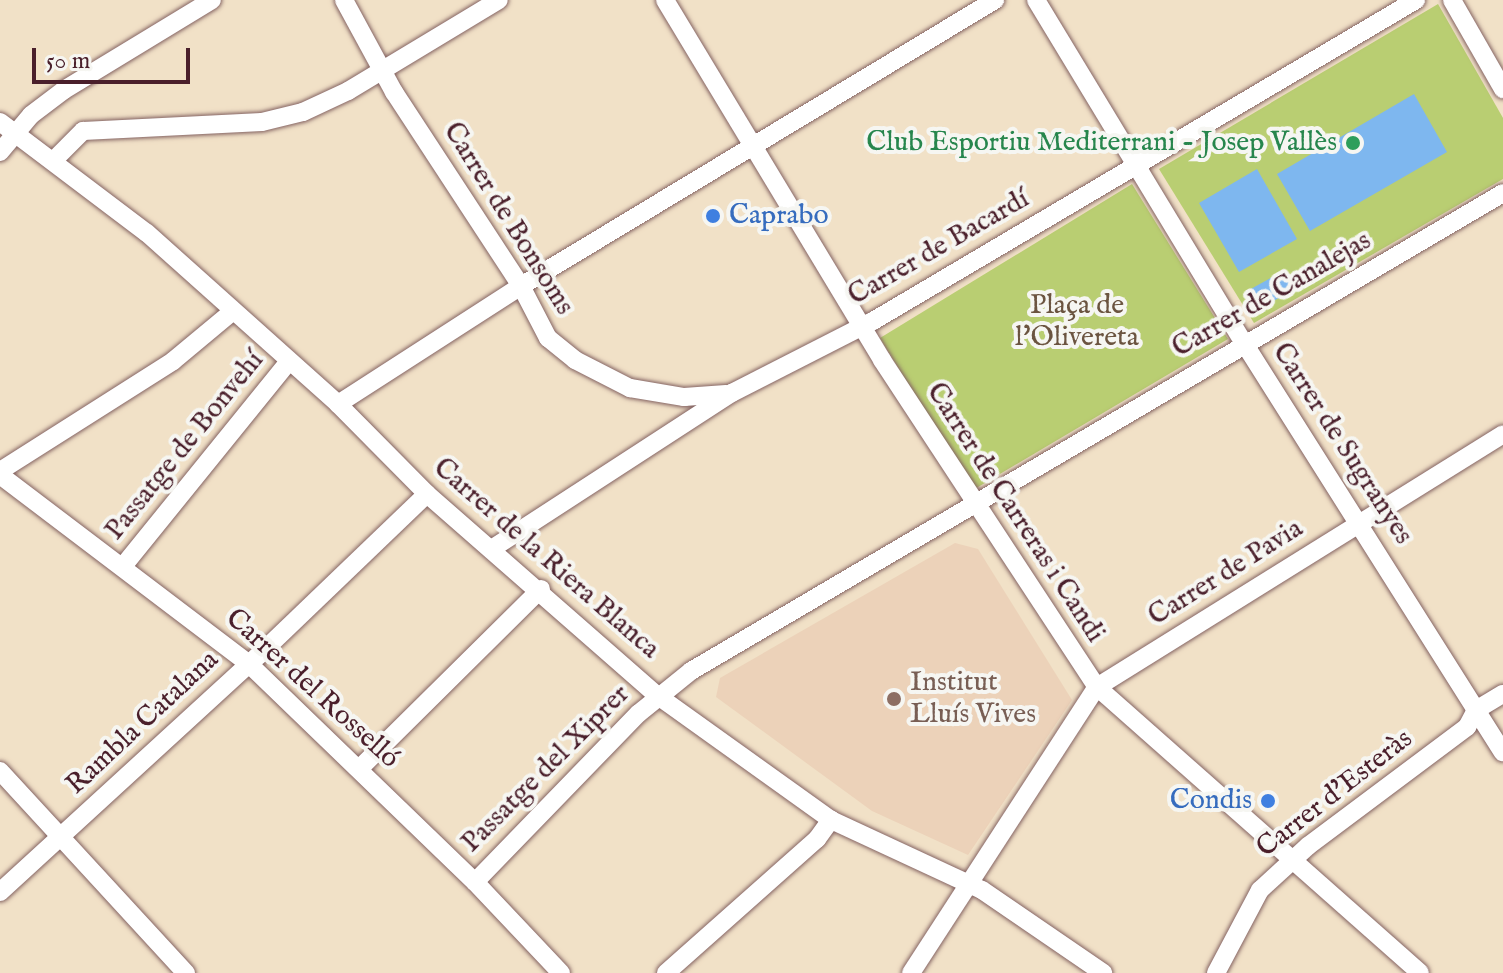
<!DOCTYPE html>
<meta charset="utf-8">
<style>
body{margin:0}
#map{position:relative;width:1503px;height:973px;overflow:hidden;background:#f1e1c7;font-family:"IM FELL English",serif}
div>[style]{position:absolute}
.built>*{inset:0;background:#ecd2b9}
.green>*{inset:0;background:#b9ce72}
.water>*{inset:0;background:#7eb7ef}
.roads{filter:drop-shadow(0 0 2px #846362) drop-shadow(0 0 2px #846362)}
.street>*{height:18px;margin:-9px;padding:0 9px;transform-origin:9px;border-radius:9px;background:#fff}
.dots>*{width:22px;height:22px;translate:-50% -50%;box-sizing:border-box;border:4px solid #f6f6f2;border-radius:50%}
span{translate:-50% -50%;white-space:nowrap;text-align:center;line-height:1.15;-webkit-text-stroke:8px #f6f6f2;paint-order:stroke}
.leisure-label{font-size:28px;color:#27864d}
.right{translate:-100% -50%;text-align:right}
.shop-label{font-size:28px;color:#366cbe}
.left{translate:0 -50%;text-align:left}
.street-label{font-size:28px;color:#4a1f2b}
.park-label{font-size:28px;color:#6b5440}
.education-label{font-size:28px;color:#785e54}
.scale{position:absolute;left:32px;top:48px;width:158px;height:36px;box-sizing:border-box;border:4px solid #4a1f2b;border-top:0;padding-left:10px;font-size:24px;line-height:28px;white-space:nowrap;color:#4a1f2b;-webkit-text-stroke:6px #f6f6f2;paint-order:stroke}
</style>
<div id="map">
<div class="built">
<div style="clip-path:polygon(955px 543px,978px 549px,1072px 700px,968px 855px,872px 811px,716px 697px,720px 678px)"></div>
</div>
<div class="green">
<div style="clip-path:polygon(1438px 4px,1503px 118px,1503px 179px,1254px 323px,1159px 169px)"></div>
<div style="clip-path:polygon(1132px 184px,1228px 339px,973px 490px,880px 338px)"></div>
</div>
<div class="water">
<div style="clip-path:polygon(1414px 94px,1447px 152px,1310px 231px,1277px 174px)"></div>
<div style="clip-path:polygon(1257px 169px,1297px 239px,1239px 272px,1199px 203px)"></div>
<div style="clip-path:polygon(1283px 271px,1294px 289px,1260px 309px,1249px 290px)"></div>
</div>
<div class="roads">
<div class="street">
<div style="left:344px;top:0;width:105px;rotate:61.5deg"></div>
<div style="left:394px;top:92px;width:232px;rotate:56.8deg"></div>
<div style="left:521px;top:286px;width:59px;rotate:62.6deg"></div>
<div style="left:548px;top:338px;width:35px;rotate:39deg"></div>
<div style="left:575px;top:360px;width:62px;rotate:27deg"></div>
<div style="left:630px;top:388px;width:55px;rotate:9.5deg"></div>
<div style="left:684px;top:397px;width:42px;rotate:-4.1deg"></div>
<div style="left:665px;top:0;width:420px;rotate:58.9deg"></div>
<div style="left:882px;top:360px;width:391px;rotate:56.7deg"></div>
<div style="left:1097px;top:687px;width:431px;rotate:41.5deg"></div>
<div style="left:1036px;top:0;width:401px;rotate:58.8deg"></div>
<div style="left:1244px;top:343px;width:484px;rotate:57.7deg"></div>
<div style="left:1452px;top:0;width:103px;rotate:60.2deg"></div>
<div style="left:0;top:122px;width:184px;rotate:37.1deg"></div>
<div style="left:147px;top:233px;width:256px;rotate:41.8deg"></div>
<div style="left:338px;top:404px;width:127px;rotate:45.3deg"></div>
<div style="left:427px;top:494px;width:307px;rotate:41.2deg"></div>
<div style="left:658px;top:696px;width:213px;rotate:35.6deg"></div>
<div style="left:831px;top:820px;width:166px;rotate:24.9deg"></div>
<div style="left:982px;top:890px;width:147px;rotate:34.4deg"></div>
<div style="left:0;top:152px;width:48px;rotate:-50deg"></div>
<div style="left:31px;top:115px;width:41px;rotate:-37.1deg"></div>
<div style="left:64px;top:90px;width:173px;rotate:-31.3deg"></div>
<div style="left:55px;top:159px;width:40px;rotate:-45deg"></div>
<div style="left:83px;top:131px;width:179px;rotate:-2.9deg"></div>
<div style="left:262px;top:122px;width:42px;rotate:-13.7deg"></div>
<div style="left:303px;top:112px;width:50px;rotate:-25deg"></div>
<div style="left:348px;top:91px;width:176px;rotate:-31.1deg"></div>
<div style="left:338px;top:404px;width:218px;rotate:-32.8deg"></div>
<div style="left:521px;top:286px;width:554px;rotate:-31.11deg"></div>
<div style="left:0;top:471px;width:205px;rotate:-32.4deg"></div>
<div style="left:173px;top:361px;width:78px;rotate:-39.8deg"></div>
<div style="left:0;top:475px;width:311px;rotate:37.2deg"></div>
<div style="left:248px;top:663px;width:315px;rotate:44deg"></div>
<div style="left:475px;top:882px;width:125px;rotate:46.6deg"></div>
<div style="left:493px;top:548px;width:285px;rotate:-33deg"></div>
<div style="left:732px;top:393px;width:158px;rotate:-27.1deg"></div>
<div style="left:873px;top:321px;width:631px;rotate:-30.59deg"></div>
<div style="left:124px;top:565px;width:262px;rotate:-51deg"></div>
<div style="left:1476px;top:710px;width:31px;rotate:-31deg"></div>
<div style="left:359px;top:769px;width:256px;rotate:-44.7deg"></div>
<div style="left:0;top:771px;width:275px;rotate:47.4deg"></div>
<div style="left:475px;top:882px;width:235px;rotate:-45.9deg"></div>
<div style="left:639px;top:713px;width:67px;rotate:-38.9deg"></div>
<div style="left:691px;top:671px;width:942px;rotate:-30.48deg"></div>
<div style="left:0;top:892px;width:350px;rotate:-42.5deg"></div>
<div style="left:258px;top:656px;width:234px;rotate:-43.8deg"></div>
<div style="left:666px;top:973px;width:202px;rotate:-41.6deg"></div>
<div style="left:817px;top:839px;width:24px;rotate:-54deg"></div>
<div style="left:911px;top:973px;width:341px;rotate:-57deg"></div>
<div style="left:1097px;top:687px;width:478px;rotate:-31.9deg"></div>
<div style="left:1216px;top:973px;width:94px;rotate:-62.1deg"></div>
<div style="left:1260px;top:890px;width:65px;rotate:-42.5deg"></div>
<div style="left:1308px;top:846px;width:199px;rotate:-36.8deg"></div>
<div style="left:1467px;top:727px;width:19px;rotate:-62deg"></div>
</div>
</div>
<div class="dots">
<div style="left:1353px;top:143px;background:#2e9e5b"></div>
<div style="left:713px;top:216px;background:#3f7fe0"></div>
<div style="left:894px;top:699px;background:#8d6e63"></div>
<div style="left:1268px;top:801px;background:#3f7fe0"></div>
</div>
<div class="leisure-label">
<span class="right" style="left:1337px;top:143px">Club Esportiu Mediterrani - Josep Vallès</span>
</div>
<div class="shop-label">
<span class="left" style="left:729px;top:216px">Caprabo</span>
<span class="right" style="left:1252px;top:801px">Condis</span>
</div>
<div class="street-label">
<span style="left:508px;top:219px;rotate:58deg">Carrer de Bonsoms</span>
<span style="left:939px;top:248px;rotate:-30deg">Carrer de Bacardí</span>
<span style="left:1272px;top:295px;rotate:-30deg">Carrer de Canalejas</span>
<span style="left:1342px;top:444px;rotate:57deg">Carrer de Sugranyes</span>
<span style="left:185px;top:446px;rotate:-51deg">Passatge de Bonvehí</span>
<span style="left:1015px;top:513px;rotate:57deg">Carrer de Carreras i Candi</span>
<span style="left:546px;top:559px;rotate:41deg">Carrer de la Riera Blanca</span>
<span style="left:1226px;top:573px;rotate:-32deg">Carrer de Pavia</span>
<span style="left:312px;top:689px;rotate:42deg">Carrer del Rosselló</span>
<span style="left:143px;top:723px;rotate:-43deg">Rambla Catalana</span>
<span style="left:546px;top:769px;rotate:-45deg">Passatge del Xiprer</span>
<span style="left:1335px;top:794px;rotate:-38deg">Carrer d'Esteràs</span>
</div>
<div class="park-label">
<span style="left:1077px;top:322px">Plaça de<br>l'Olivereta</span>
</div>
<div class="education-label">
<span class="left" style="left:910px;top:699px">Institut<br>Lluís Vives</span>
</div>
<div class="scale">50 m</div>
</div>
